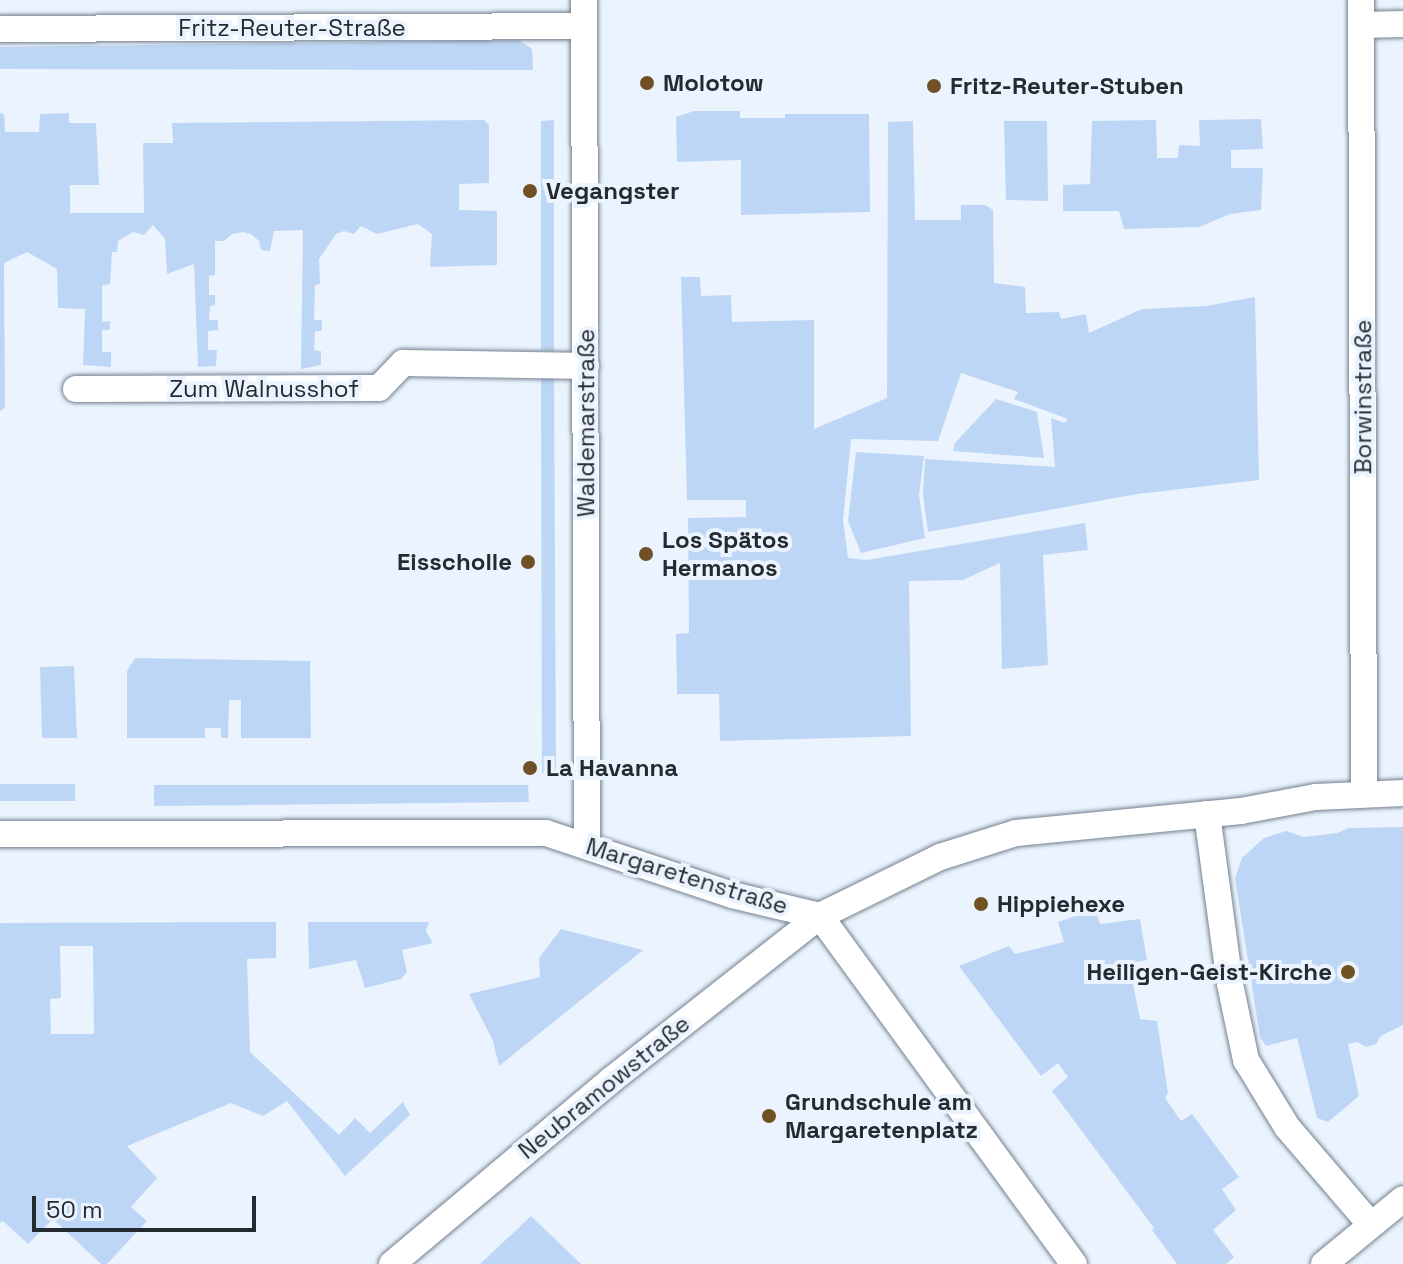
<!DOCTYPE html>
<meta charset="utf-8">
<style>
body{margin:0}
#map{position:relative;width:1403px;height:1264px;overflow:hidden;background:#ebf4fe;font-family:"Space Grotesk",sans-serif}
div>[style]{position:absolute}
.green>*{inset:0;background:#bed6f5}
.roads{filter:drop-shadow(0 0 2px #748090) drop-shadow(0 0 2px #748090)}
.minor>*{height:26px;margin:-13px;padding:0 13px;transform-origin:13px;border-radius:13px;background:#fff}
.dots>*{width:22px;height:22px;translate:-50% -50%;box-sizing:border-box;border:4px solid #ebf4fe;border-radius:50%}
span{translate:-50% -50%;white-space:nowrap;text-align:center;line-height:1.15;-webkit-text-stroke:8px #ebf4fe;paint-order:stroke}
.street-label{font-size:24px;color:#252a31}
.poi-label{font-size:24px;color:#252a31;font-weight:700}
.left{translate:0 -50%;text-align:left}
.right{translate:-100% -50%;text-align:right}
.scale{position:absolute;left:32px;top:1196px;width:224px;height:36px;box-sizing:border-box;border:4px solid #252a31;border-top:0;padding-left:10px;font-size:24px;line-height:28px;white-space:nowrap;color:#252a31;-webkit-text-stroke:6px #ebf4fe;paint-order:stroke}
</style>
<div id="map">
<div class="green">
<div style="clip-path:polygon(519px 40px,532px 49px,533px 70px,0 69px,0 47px)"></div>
<div style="clip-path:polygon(694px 111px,740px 111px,740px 118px,785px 118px,785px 114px,869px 114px,870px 212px,741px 215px,741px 160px,677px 162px,676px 117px)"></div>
<div style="clip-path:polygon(0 113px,4px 114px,5px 132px,39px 132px,40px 114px,69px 113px,69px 123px,96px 123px,99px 185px,70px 185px,70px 213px,144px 213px,143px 143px,173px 143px,172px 123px,484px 120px,489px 125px,489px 183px,459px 184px,459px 210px,497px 211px,497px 265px,430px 267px,432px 234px,418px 224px,377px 234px,361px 226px,354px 234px,344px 231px,336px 234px,319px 259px,320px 284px,315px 285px,314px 320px,322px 320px,322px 331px,315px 331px,314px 350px,321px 351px,321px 365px,301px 369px,303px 230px,274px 231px,270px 251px,261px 250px,259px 241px,251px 234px,243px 232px,232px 234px,224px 241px,215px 241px,215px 275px,209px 276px,209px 295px,215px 295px,215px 305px,210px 306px,209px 320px,218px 320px,218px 330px,208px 331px,208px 350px,217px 350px,216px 366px,198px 367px,194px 264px,167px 274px,165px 239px,153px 225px,144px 235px,133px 232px,118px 241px,117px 252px,112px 252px,110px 284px,102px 285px,102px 322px,110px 321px,110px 330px,102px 330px,102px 352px,111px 352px,111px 367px,83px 365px,85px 309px,58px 308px,57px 269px,27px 252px,4px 263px,5px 408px,0 411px)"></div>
<div style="clip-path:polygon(1261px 119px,1263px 149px,1231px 150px,1231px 168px,1263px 168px,1261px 210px,1230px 214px,1199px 227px,1124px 229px,1119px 211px,1063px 211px,1063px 185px,1090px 184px,1092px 121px,1156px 120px,1157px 158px,1178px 158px,1179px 145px,1200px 146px,1199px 120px)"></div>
<div style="clip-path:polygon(554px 120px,554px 351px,541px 350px,541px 121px)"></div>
<div style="clip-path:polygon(913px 121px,915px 220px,961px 220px,961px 205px,985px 205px,993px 210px,994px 283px,1025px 287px,1026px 313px,1059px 312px,1061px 319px,1086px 314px,1089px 333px,1142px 309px,1206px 306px,1255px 297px,1259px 480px,1137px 494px,928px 532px,923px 495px,925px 459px,1055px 467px,1051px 418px,1065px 423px,1068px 419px,1014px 399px,1018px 392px,961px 373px,938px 441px,851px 439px,843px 520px,848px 558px,867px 560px,1085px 523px,1088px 550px,1043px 555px,1048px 665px,1002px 669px,1000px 563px,963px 580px,909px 581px,911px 736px,720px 741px,719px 694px,677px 694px,676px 634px,689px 633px,688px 518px,746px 517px,746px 500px,687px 500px,681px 277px,700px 277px,701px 296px,731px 295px,732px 322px,814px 320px,814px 429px,887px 398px,888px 122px)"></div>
<div style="clip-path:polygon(1004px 121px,1047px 121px,1048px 201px,1006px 200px)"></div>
<div style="clip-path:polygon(541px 373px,554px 373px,556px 772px,542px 773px)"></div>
<div style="clip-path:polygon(996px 399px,1037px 412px,1044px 458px,953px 451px,955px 443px)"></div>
<div style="clip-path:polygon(856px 452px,924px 456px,919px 495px,925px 538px,861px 553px,848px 521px)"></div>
<div style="clip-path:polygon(135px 658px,310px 661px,311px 738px,241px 738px,241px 700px,229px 700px,228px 738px,221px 738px,221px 728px,205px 728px,205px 738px,127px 738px,127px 671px)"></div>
<div style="clip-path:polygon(74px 666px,77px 738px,42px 738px,40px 667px)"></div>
<div style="clip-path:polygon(0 784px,75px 784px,75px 801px,0 801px)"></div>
<div style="clip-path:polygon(154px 785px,528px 785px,529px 802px,154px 806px)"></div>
<div style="clip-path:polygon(1403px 827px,1403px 1025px,1381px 1036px,1376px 1044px,1366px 1047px,1357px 1042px,1348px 1044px,1359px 1096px,1328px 1122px,1317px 1118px,1297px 1038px,1266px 1046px,1260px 1037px,1235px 878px,1242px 858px,1264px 838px,1286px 831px,1304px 837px,1337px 833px,1349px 828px)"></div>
<div style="clip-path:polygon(1095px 909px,1100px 924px,1140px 919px,1147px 960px,1129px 964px,1140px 1019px,1157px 1021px,1168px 1093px,1165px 1098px,1181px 1121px,1192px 1114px,1239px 1177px,1222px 1189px,1236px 1210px,1213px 1230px,1234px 1257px,1226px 1264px,1177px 1264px,1152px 1230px,1154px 1228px,1052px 1091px,1068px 1077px,1058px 1063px,1041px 1076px,959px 966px,1009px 946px,1015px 954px,1064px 942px,1058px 922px)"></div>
<div style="clip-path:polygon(evenodd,276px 922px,276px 958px,247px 959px,250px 1052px,339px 1135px,355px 1118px,370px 1133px,403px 1102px,410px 1115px,345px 1176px,287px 1101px,263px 1116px,231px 1103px,127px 1146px,157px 1178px,131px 1207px,147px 1221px,107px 1264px,101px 1264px,53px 1219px,28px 1244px,3px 1221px,0 1223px,0 923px,276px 922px,60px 946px,93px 946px,94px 1034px,51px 1034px,50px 999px,61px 998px,60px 946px)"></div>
<div style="clip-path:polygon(308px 922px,429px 922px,426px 931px,433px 943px,402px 950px,407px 972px,401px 979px,365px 988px,356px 960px,309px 969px)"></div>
<div style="clip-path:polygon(561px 929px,643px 950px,499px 1066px,493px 1041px,469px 994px,540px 977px,539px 958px)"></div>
<div style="clip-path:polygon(531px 1216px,581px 1264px,480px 1264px)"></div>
</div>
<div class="roads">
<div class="minor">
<div style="left:584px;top:0;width:846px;rotate:89.8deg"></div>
<div style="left:1361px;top:0;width:794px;rotate:89.78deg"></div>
<div style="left:1361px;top:25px;width:42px;rotate:-1.4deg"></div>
<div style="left:0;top:29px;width:584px;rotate:-0.29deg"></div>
<div style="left:76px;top:389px;width:303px;rotate:-0.2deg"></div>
<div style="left:379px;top:388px;width:35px;rotate:-46deg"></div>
<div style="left:403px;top:363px;width:183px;rotate:0.9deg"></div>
<div style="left:1207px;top:814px;width:172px;rotate:82.3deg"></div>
<div style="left:1230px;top:984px;width:78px;rotate:78.1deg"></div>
<div style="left:1246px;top:1060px;width:79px;rotate:58.5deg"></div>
<div style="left:1287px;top:1127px;width:129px;rotate:49.4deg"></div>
<div style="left:0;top:834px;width:546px;rotate:-0.1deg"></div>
<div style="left:546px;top:833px;width:196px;rotate:18.4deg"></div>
<div style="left:732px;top:895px;width:90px;rotate:13.4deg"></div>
<div style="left:820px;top:916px;width:134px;rotate:-26.2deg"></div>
<div style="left:940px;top:857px;width:80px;rotate:-17.5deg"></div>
<div style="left:1016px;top:833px;width:226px;rotate:-5.6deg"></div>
<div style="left:1241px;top:811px;width:76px;rotate:-10.6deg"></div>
<div style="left:1316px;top:797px;width:87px;rotate:-2.6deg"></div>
<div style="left:392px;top:1264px;width:285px;rotate:-40deg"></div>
<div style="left:610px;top:1081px;width:267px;rotate:-38.2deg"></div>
<div style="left:820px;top:916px;width:431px;rotate:53.9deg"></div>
<div style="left:1324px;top:1264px;width:102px;rotate:-39.4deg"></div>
</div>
</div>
<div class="dots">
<div style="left:647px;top:83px;background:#6f5125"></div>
<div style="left:934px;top:86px;background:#6f5125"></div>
<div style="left:530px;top:191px;background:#6f5125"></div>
<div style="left:646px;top:554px;background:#6f5125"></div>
<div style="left:528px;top:562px;background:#6f5125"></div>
<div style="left:530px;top:768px;background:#6f5125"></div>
<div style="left:981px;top:904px;background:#6f5125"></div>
<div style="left:1348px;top:972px;background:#6f5125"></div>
<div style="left:769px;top:1116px;background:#6f5125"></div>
</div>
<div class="street-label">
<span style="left:292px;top:28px">Fritz-Reuter-Straße</span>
<span style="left:264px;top:389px">Zum Walnusshof</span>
<span style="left:1363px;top:397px;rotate:-90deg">Borwinstraße</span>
<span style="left:586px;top:423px;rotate:-90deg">Waldemarstraße</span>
<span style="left:687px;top:876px;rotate:17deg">Margaretenstraße</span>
<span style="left:604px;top:1087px;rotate:-39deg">Neubramowstraße</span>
</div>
<div class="poi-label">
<span class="left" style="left:663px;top:83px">Molotow</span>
<span class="left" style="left:950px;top:86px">Fritz-Reuter-Stuben</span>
<span class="left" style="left:546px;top:191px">Vegangster</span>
<span class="left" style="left:662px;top:554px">Los Spätos<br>Hermanos</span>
<span class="right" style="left:512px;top:562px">Eisscholle</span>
<span class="left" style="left:546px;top:768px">La Havanna</span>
<span class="left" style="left:997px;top:904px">Hippiehexe</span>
<span class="right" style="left:1332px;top:972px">Heiligen-Geist-Kirche</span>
<span class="left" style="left:785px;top:1116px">Grundschule am<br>Margaretenplatz</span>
</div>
<div class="scale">50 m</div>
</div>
